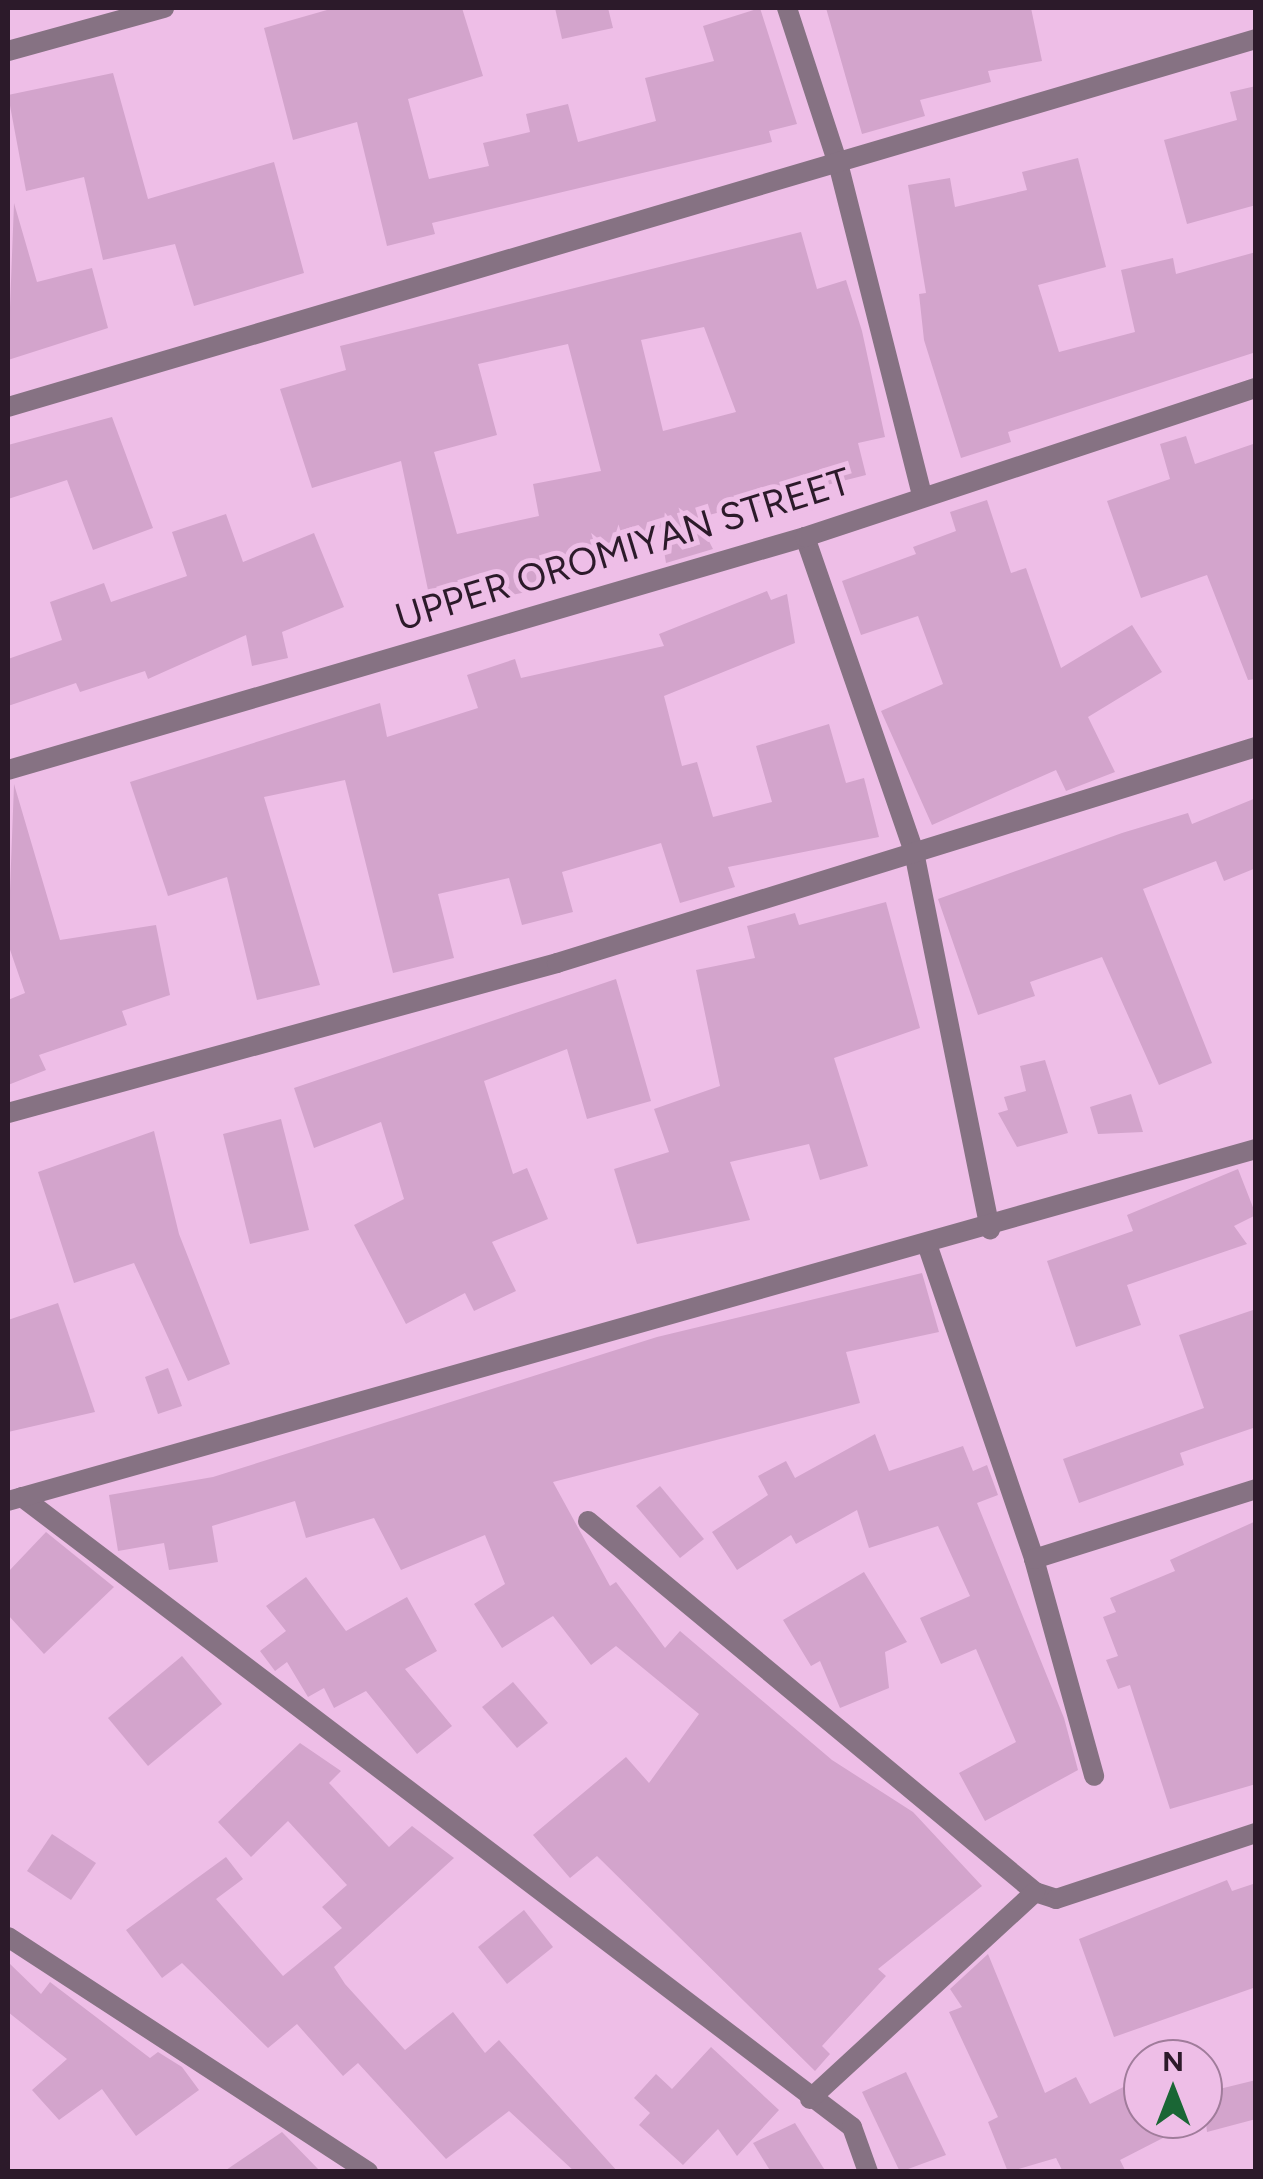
<!DOCTYPE html>
<style>
body{margin:0}
#map{position:relative;width:1263px;height:2179px;overflow:hidden;background:#eebee7;font-family:Figtree,sans-serif}
div>[style]{position:absolute}
.building>*{inset:0;background:#d3a4cc}
.minor>*{height:20px;margin:-10px;padding:0 10px;transform-origin:10px;border-radius:10px;background:#867283}
span{translate:-50% -50%;white-space:nowrap;text-align:center;line-height:1.15;-webkit-text-stroke:10px #eebee7;paint-order:stroke}
.street-label{font-size:38px;color:#2c1a2a}
.frame{position:absolute;inset:0;border:10px solid #2c1a2a;pointer-events:none}
.north{position:absolute;left:1123px;top:2039px;width:100px;height:100px;box-sizing:border-box;background:#eebee7;border:2px solid #a07c9b;border-radius:50%;rotate:0deg;font-size:28px;font-weight:700;line-height:40px;text-align:center;color:#2c1a2a}
.north::after{content:'';display:block;margin:auto;width:35px;height:45px;background:#1a6635;clip-path:polygon(50% 0,100% 100%,50% 72%,0 100%)}
</style>
<div id="map">
<div class="building">
<div style="clip-path:polygon(334px 8px,462px 8px,483px 76px,408px 99px,429px 179px,489px 166px,483px 143px,530px 132px,526px 114px,568px 104px,578px 142px,656px 121px,645px 78px,714px 61px,703px 26px,760px 8px,797px 124px,769px 131px,772px 142px,432px 223px,435px 234px,387px 246px,357px 122px,293px 140px,264px 28px)"></div>
<div style="clip-path:polygon(555px 8px,608px 8px,613px 28px,562px 39px)"></div>
<div style="clip-path:polygon(826px 8px,1031px 8px,1042px 61px,988px 71px,991px 82px,920px 100px,925px 116px,862px 134px)"></div>
<div style="clip-path:polygon(113px 73px,148px 199px,274px 162px,304px 273px,194px 306px,175px 244px,103px 260px,84px 177px,26px 191px,8px 95px)"></div>
<div style="clip-path:polygon(1256px 86px,1256px 205px,1187px 224px,1164px 140px,1237px 120px,1230px 92px)"></div>
<div style="clip-path:polygon(1078px 158px,1106px 267px,1038px 285px,1059px 352px,1135px 332px,1121px 270px,1173px 258px,1176px 274px,1256px 252px,1256px 352px,1008px 432px,1011px 442px,961px 458px,924px 340px,919px 294px,926px 293px,908px 185px,950px 178px,955px 207px,1027px 190px,1022px 172px)"></div>
<div style="clip-path:polygon(14px 203px,37px 282px,92px 268px,108px 328px,8px 360px)"></div>
<div style="clip-path:polygon(evenodd,801px 232px,817px 289px,846px 280px,862px 331px,885px 437px,858px 443px,866px 475px,697px 518px,713px 549px,666px 563px,660px 527px,540px 564px,546px 588px,487px 600px,482px 575px,428px 590px,401px 461px,312px 488px,280px 389px,346px 370px,340px 346px,801px 232px,704px 327px,736px 412px,663px 431px,641px 340px,704px 327px,801px 232px,568px 344px,601px 471px,533px 484px,539px 516px,457px 534px,434px 452px,497px 435px,478px 364px,568px 344px)"></div>
<div style="clip-path:polygon(112px 417px,153px 528px,93px 550px,67px 480px,8px 499px,8px 445px)"></div>
<div style="clip-path:polygon(1186px 436px,1195px 464px,1256px 443px,1256px 679px,1248px 680px,1207px 575px,1141px 598px,1107px 501px,1170px 479px,1160px 444px)"></div>
<div style="clip-path:polygon(987px 500px,1011px 573px,1026px 568px,1061px 668px,1132px 625px,1162px 672px,1088px 717px,1115px 772px,1066px 791px,1056px 770px,932px 825px,881px 711px,943px 684px,918px 616px,861px 635px,842px 581px,916px 554px,913px 547px,956px 531px,950px 512px)"></div>
<div style="clip-path:polygon(226px 514px,243px 562px,314px 533px,344px 607px,282px 632px,288px 658px,252px 666px,246px 635px,148px 679px,145px 671px,80px 692px,76px 683px,8px 706px,8px 659px,62px 640px,50px 602px,104px 583px,111px 602px,187px 576px,172px 532px)"></div>
<div style="clip-path:polygon(767px 591px,771px 600px,787px 594px,795px 643px,664px 696px,682px 766px,697px 762px,713px 817px,772px 802px,756px 746px,829px 724px,846px 783px,864px 778px,879px 837px,728px 867px,735px 887px,680px 903px,661px 843px,562px 872px,573px 912px,522px 925px,509px 878px,438px 894px,454px 958px,393px 973px,345px 780px,264px 797px,320px 985px,257px 1000px,227px 877px,168px 896px,130px 782px,380px 703px,387px 737px,478px 708px,467px 675px,515px 659px,521px 678px,664px 646px,659px 634px)"></div>
<div style="clip-path:polygon(14px 784px,60px 940px,156px 925px,170px 995px,122px 1011px,127px 1025px,39px 1055px,46px 1070px,8px 1085px,8px 1000px,25px 993px,8px 944px)"></div>
<div style="clip-path:polygon(1256px 798px,1256px 868px,1224px 881px,1216px 861px,1143px 889px,1212px 1063px,1159px 1085px,1102px 957px,1030px 982px,1035px 996px,978px 1015px,938px 899px,1122px 833px,1188px 813px,1192px 824px)"></div>
<div style="clip-path:polygon(886px 902px,920px 1028px,834px 1058px,868px 1166px,820px 1180px,809px 1144px,730px 1162px,750px 1220px,637px 1244px,614px 1169px,669px 1152px,654px 1109px,720px 1086px,696px 970px,755px 958px,747px 926px,795px 913px,799px 925px)"></div>
<div style="clip-path:polygon(616px 979px,651px 1101px,587px 1119px,567px 1049px,484px 1081px,513px 1174px,527px 1168px,548px 1219px,492px 1242px,516px 1291px,474px 1311px,465px 1293px,406px 1324px,354px 1225px,404px 1199px,381px 1122px,314px 1148px,294px 1088px)"></div>
<div style="clip-path:polygon(1045px 1060px,1068px 1133px,1017px 1147px,998px 1113px,1008px 1110px,1004px 1097px,1026px 1091px,1020px 1066px)"></div>
<div style="clip-path:polygon(1131px 1094px,1143px 1132px,1098px 1134px,1090px 1107px)"></div>
<div style="clip-path:polygon(281px 1119px,309px 1230px,250px 1244px,223px 1134px)"></div>
<div style="clip-path:polygon(154px 1131px,179px 1234px,230px 1364px,188px 1381px,134px 1263px,74px 1283px,38px 1172px)"></div>
<div style="clip-path:polygon(1238px 1169px,1256px 1215px,1234px 1226px,1247px 1244px,1127px 1285px,1141px 1325px,1076px 1347px,1047px 1261px,1133px 1231px,1127px 1215px)"></div>
<div style="clip-path:polygon(922px 1273px,939px 1332px,846px 1352px,860px 1403px,553px 1482px,610px 1586px,616px 1582px,665px 1648px,680px 1631px,832px 1760px,913px 1812px,982px 1886px,878px 1969px,886px 1976px,822px 2046px,830px 2054px,815px 2071px,597px 1856px,570px 1878px,533px 1835px,626px 1757px,649px 1783px,699px 1714px,616px 1646px,591px 1665px,553px 1616px,502px 1648px,474px 1604px,505px 1584px,485px 1535px,401px 1570px,374px 1518px,306px 1538px,295px 1501px,212px 1526px,218px 1562px,169px 1570px,164px 1543px,118px 1551px,109px 1495px,213px 1477px,657px 1337px)"></div>
<div style="clip-path:polygon(58px 1303px,95px 1412px,8px 1432px,8px 1320px)"></div>
<div style="clip-path:polygon(1256px 1309px,1256px 1427px,1180px 1453px,1184px 1465px,1079px 1503px,1063px 1459px,1204px 1408px,1179px 1335px)"></div>
<div style="clip-path:polygon(168px 1368px,182px 1406px,158px 1414px,145px 1377px)"></div>
<div style="clip-path:polygon(875px 1434px,889px 1471px,963px 1446px,973px 1471px,987px 1465px,998px 1495px,977px 1503px,1064px 1718px,1078px 1770px,985px 1821px,959px 1773px,1016px 1742px,976px 1649px,941px 1664px,920px 1618px,970px 1596px,938px 1526px,869px 1548px,857px 1510px,796px 1544px,791px 1535px,737px 1570px,712px 1532px,768px 1495px,758px 1476px,786px 1461px,795px 1478px)"></div>
<div style="clip-path:polygon(660px 1486px,704px 1539px,680px 1558px,636px 1506px)"></div>
<div style="clip-path:polygon(1256px 1521px,1256px 1784px,1170px 1809px,1130px 1685px,1118px 1689px,1106px 1660px,1118px 1656px,1103px 1617px,1116px 1612px,1110px 1598px,1175px 1571px,1170px 1560px)"></div>
<div style="clip-path:polygon(46px 1532px,114px 1587px,44px 1654px,8px 1615px,8px 1572px)"></div>
<div style="clip-path:polygon(864px 1572px,907px 1642px,885px 1652px,889px 1688px,840px 1708px,820px 1661px,811px 1666px,783px 1620px)"></div>
<div style="clip-path:polygon(306px 1577px,346px 1631px,407px 1597px,437px 1651px,405px 1669px,452px 1726px,417px 1754px,366px 1691px,334px 1708px,324px 1688px,308px 1697px,287px 1662px,275px 1671px,260px 1651px,286px 1631px,266px 1606px)"></div>
<div style="clip-path:polygon(182px 1656px,222px 1704px,148px 1766px,108px 1718px)"></div>
<div style="clip-path:polygon(513px 1682px,548px 1723px,517px 1748px,482px 1707px)"></div>
<div style="clip-path:polygon(300px 1743px,341px 1771px,329px 1783px,389px 1847px,412px 1826px,454px 1858px,334px 1967px,345px 1984px,405px 2050px,453px 2012px,485px 2053px,499px 2040px,618px 2172px,575px 2172px,509px 2111px,446px 2159px,358px 2063px,343px 2076px,297px 2024px,268px 2048px,182px 1963px,162px 1978px,126px 1930px,226px 1857px,243px 1879px,216px 1899px,283px 1976px,342px 1928px,322px 1907px,347px 1885px,288px 1821px,251px 1857px,218px 1822px)"></div>
<div style="clip-path:polygon(52px 1834px,96px 1863px,71px 1900px,27px 1871px)"></div>
<div style="clip-path:polygon(1227px 1880px,1232px 1891px,1256px 1883px,1256px 1987px,1114px 2037px,1079px 1939px)"></div>
<div style="clip-path:polygon(524px 1910px,553px 1947px,507px 1984px,478px 1947px)"></div>
<div style="clip-path:polygon(988px 1954px,1045px 2093px,1076px 2077px,1090px 2104px,1143px 2077px,1143px 2119px,1200px 2119px,1120px 2160px,1126px 2172px,1063px 2172px,1056px 2158px,1008px 2172px,988px 2122px,998px 2117px,949px 2012px,962px 2007px,950px 1989px)"></div>
<div style="clip-path:polygon(8px 1962px,41px 1994px,50px 1982px,150px 2058px,158px 2052px,182px 2067px,199px 2090px,136px 2136px,102px 2089px,59px 2120px,32px 2090px,67px 2059px,8px 2012px)"></div>
<div style="clip-path:polygon(711px 2047px,779px 2110px,737px 2156px,718px 2129px,683px 2165px,639px 2125px,650px 2113px,634px 2098px,656px 2074px,672px 2089px)"></div>
<div style="clip-path:polygon(906px 2072px,946px 2155px,900px 2172px,862px 2092px)"></div>
<div style="clip-path:polygon(1256px 2080px,1256px 2119px,1207px 2132px,1203px 2093px)"></div>
<div style="clip-path:polygon(795px 2123px,826px 2172px,771px 2172px,753px 2143px)"></div>
<div style="clip-path:polygon(282px 2132px,321px 2172px,223px 2172px)"></div>
</div>
<div class="minor">
<div style="left:787px;top:8px;width:167px;rotate:71.9deg"></div>
<div style="left:839px;top:167px;width:335px;rotate:75.8deg"></div>
<div style="left:8px;top:51px;width:162px;rotate:-15.4deg"></div>
<div style="left:8px;top:407px;width:1301px;rotate:-16.43deg"></div>
<div style="left:805px;top:537px;width:333px;rotate:70.9deg"></div>
<div style="left:914px;top:852px;width:385px;rotate:78.6deg"></div>
<div style="left:8px;top:770px;width:830px;rotate:-16.3deg"></div>
<div style="left:805px;top:537px;width:475px;rotate:-18.3deg"></div>
<div style="left:8px;top:1113px;width:569px;rotate:-15.28deg"></div>
<div style="left:557px;top:963px;width:732px;rotate:-17.17deg"></div>
<div style="left:928px;top:1247px;width:330px;rotate:71.2deg"></div>
<div style="left:1034px;top:1559px;width:225px;rotate:74.5deg"></div>
<div style="left:22px;top:1497px;width:1042px;rotate:37.2deg"></div>
<div style="left:852px;top:2127px;width:48px;rotate:70.4deg"></div>
<div style="left:8px;top:1501px;width:1297px;rotate:-15.75deg"></div>
<div style="left:588px;top:1521px;width:581px;rotate:39.69deg"></div>
<div style="left:1035px;top:1892px;width:22px;rotate:18deg"></div>
<div style="left:1056px;top:1899px;width:211px;rotate:-18.3deg"></div>
<div style="left:1034px;top:1559px;width:233px;rotate:-17.5deg"></div>
<div style="left:8px;top:1937px;width:430px;rotate:33.1deg"></div>
<div style="left:810px;top:2099px;width:306px;rotate:-42.6deg"></div>
</div>
<div class="street-label">
<span style="left:623px;top:550px;rotate:-17deg">UPPER OROMIYAN STREET</span>
</div>
<div class="frame"></div>
<div class="north">N</div>
</div>
